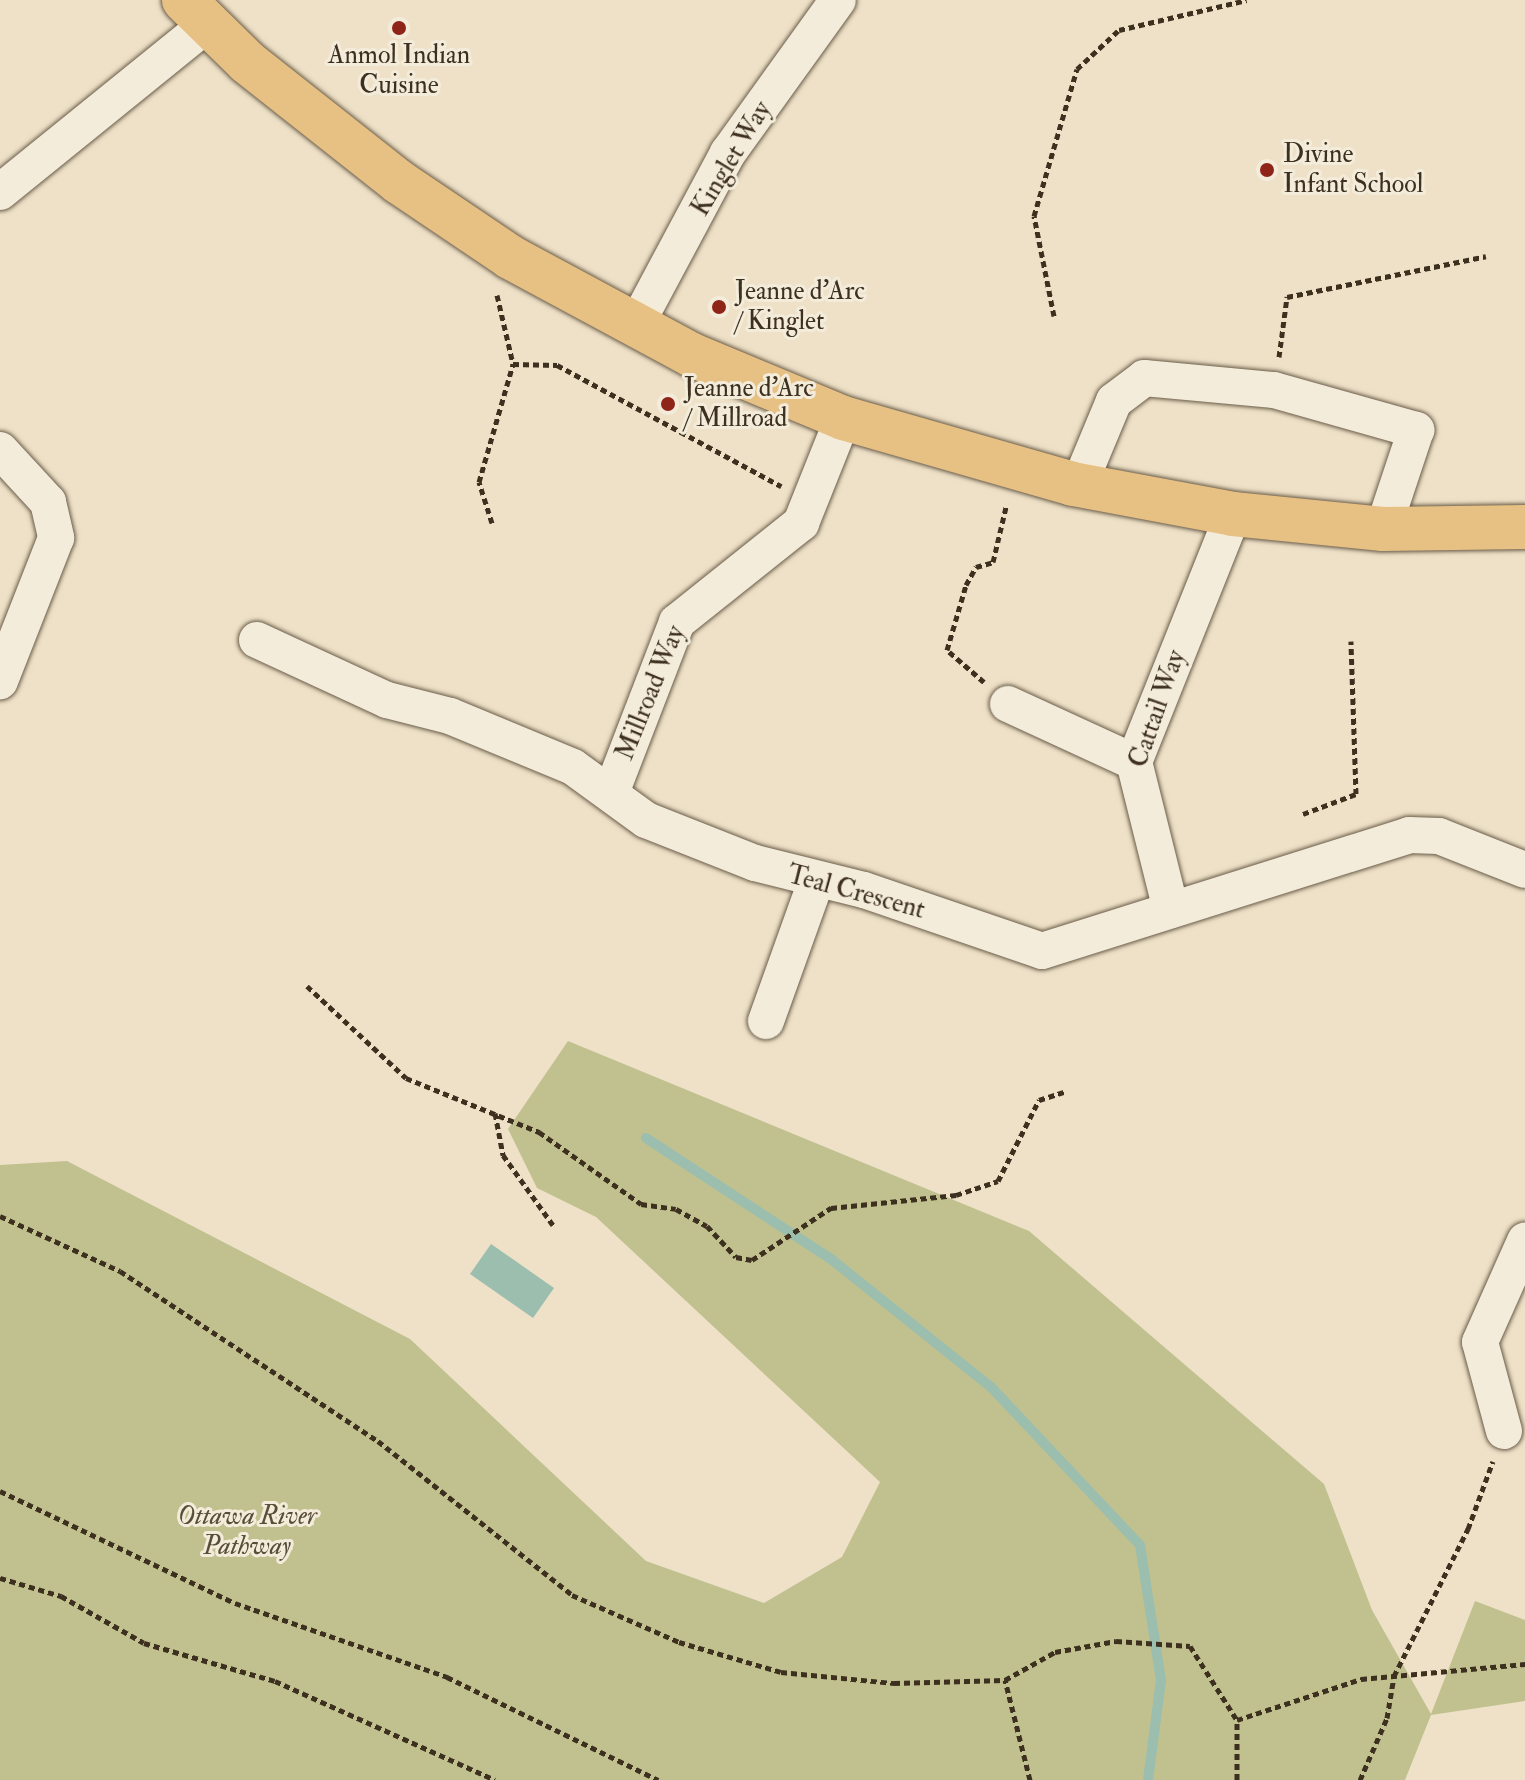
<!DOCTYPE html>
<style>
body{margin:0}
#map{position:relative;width:1525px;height:1780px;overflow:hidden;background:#eee1c7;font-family:"IM FELL Double Pica",serif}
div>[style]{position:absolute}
.green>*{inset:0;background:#c1c190}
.water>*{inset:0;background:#9bbeae}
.stream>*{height:10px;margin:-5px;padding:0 5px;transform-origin:5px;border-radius:5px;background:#9bbeae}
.path>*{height:5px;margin-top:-2.5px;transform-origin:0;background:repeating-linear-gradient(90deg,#3e301f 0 6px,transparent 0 10px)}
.roads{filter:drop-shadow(0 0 2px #6a5c49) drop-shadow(0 0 2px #6a5c49)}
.minor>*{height:36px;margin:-18px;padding:0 18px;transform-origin:18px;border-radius:18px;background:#f4ecdb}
.major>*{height:44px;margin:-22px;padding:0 22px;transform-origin:22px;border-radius:22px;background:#e7c084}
.dots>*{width:22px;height:22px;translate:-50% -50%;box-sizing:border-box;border:4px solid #f4ecdb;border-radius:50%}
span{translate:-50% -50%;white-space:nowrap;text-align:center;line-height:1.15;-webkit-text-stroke:6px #f4ecdb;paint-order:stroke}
.poi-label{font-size:26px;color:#3e301f}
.left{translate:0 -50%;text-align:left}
.street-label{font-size:26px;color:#3e301f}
.park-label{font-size:26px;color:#584d36;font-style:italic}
</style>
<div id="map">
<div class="green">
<div style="clip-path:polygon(568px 1041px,1029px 1231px,1324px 1484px,1372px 1610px,1431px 1714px,1475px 1601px,1525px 1620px,1525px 1701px,1431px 1715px,1405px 1780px,0 1780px,0 1165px,67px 1161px,410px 1339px,646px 1561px,764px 1603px,842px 1557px,880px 1482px,596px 1217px,537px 1188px,508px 1129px)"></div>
</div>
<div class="water">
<div style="clip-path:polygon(491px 1244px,554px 1288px,533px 1318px,470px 1274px)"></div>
</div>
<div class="stream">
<div style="left:646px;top:1138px;width:221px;rotate:33.2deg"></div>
<div style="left:831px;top:1259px;width:205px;rotate:38.7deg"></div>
<div style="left:991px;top:1387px;width:217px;rotate:46.7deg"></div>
<div style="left:1140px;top:1545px;width:137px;rotate:81.2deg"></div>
<div style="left:1161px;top:1680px;width:101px;rotate:97.4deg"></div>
</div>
<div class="path">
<div style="left:497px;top:295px;width:71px;rotate:76.9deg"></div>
<div style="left:513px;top:364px;width:44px;rotate:1.3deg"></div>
<div style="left:557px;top:365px;width:255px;rotate:28.4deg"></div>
<div style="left:1054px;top:316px;width:102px;rotate:-101.3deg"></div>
<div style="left:1034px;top:216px;width:153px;rotate:-73.7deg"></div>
<div style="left:1077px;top:69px;width:57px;rotate:-42.9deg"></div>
<div style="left:1119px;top:30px;width:131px;rotate:-13.2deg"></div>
<div style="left:1279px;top:357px;width:61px;rotate:-82.4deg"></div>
<div style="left:1287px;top:297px;width:203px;rotate:-11.6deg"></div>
<div style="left:492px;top:523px;width:43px;rotate:-107.6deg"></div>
<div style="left:479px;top:482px;width:123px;rotate:-73.9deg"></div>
<div style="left:984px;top:682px;width:49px;rotate:-139.1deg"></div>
<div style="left:947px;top:650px;width:68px;rotate:-73.7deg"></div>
<div style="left:966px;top:585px;width:21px;rotate:-61deg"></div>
<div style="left:976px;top:567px;width:18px;rotate:-16deg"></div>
<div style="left:993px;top:562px;width:57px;rotate:-76.7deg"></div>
<div style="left:1303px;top:814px;width:57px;rotate:-20.7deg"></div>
<div style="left:1356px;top:794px;width:153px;rotate:-91.9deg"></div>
<div style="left:307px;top:986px;width:135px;rotate:42.9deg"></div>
<div style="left:406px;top:1078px;width:144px;rotate:22.1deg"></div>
<div style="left:539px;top:1132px;width:125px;rotate:35.2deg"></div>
<div style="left:641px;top:1204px;width:35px;rotate:8deg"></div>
<div style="left:676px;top:1209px;width:35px;rotate:29deg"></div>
<div style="left:707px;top:1226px;width:42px;rotate:46.9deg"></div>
<div style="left:736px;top:1257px;width:16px;rotate:11deg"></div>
<div style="left:752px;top:1260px;width:95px;rotate:-33.4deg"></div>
<div style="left:831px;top:1208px;width:126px;rotate:-5.9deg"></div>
<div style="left:956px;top:1195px;width:44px;rotate:-18.4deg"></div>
<div style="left:998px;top:1181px;width:91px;rotate:-63.2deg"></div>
<div style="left:1039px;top:1100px;width:28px;rotate:-18deg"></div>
<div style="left:495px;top:1113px;width:43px;rotate:79.2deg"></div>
<div style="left:503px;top:1155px;width:86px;rotate:54.5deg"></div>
<div style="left:0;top:1216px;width:132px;rotate:24.6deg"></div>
<div style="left:120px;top:1271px;width:309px;rotate:33.4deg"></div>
<div style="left:378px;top:1441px;width:248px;rotate:38.4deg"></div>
<div style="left:572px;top:1595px;width:117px;rotate:23.7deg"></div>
<div style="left:679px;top:1642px;width:106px;rotate:16.4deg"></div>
<div style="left:781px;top:1672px;width:114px;rotate:5.6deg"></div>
<div style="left:894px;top:1683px;width:111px;rotate:-1.5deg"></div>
<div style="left:0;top:1491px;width:260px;rotate:25.5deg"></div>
<div style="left:235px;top:1603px;width:225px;rotate:19.2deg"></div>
<div style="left:447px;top:1677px;width:235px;rotate:26deg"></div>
<div style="left:0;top:1578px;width:64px;rotate:16.4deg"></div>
<div style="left:61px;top:1596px;width:95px;rotate:29.5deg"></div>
<div style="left:144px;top:1643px;width:136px;rotate:16.2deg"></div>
<div style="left:275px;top:1681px;width:241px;rotate:24.2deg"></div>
<div style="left:1030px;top:1780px;width:103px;rotate:-104deg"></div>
<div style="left:1005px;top:1680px;width:57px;rotate:-29.2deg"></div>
<div style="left:1055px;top:1652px;width:62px;rotate:-10.2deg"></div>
<div style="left:1116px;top:1641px;width:74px;rotate:3.9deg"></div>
<div style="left:1190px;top:1646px;width:88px;rotate:57.6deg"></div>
<div style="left:1237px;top:1780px;width:60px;rotate:-90deg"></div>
<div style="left:1237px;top:1720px;width:131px;rotate:-18.3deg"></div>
<div style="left:1361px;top:1679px;width:165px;rotate:-5.2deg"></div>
<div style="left:1360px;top:1780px;width:68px;rotate:-66.5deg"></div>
<div style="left:1387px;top:1718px;width:43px;rotate:-80.5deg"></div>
<div style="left:1394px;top:1676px;width:165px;rotate:-63.3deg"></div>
<div style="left:1468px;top:1529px;width:72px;rotate:-69.8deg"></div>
</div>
<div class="roads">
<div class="minor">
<div style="left:0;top:192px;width:265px;rotate:-39deg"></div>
<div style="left:636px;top:325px;width:195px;rotate:-61.9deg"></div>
<div style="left:728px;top:153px;width:188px;rotate:-54.3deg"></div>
<div style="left:0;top:450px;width:71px;rotate:47.3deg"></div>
<div style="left:48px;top:502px;width:37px;rotate:77deg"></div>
<div style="left:56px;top:538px;width:154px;rotate:111.4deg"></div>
<div style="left:1079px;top:485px;width:91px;rotate:-67.4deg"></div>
<div style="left:1114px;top:401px;width:38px;rotate:-37deg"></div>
<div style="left:1144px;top:378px;width:131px;rotate:5.3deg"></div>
<div style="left:1274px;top:390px;width:148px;rotate:15.7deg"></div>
<div style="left:1416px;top:430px;width:104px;rotate:108.4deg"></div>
<div style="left:257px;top:640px;width:143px;rotate:24.8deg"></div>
<div style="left:387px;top:700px;width:65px;rotate:14.3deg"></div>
<div style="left:450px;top:716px;width:133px;rotate:22.5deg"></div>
<div style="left:573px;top:767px;width:90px;rotate:36deg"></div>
<div style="left:646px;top:820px;width:117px;rotate:21.5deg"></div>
<div style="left:755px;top:863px;width:112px;rotate:13.9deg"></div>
<div style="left:864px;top:890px;width:188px;rotate:18.9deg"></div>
<div style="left:1042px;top:951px;width:385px;rotate:-17.5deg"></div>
<div style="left:1409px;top:835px;width:30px;rotate:2deg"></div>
<div style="left:1439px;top:836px;width:92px;rotate:21.6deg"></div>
<div style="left:1008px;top:704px;width:139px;rotate:24.7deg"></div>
<div style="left:611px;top:793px;width:183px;rotate:-68.9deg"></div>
<div style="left:677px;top:622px;width:159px;rotate:-38.6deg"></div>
<div style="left:801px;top:523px;width:113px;rotate:-68.2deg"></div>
<div style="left:1171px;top:910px;width:153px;rotate:-104deg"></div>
<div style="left:1134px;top:762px;width:267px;rotate:-68.2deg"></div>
<div style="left:766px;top:1021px;width:149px;rotate:-70.3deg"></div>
<div style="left:1504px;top:1431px;width:92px;rotate:-105.1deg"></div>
<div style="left:1480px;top:1342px;width:111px;rotate:-66deg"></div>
</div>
<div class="major">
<div style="left:184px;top:0;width:88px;rotate:44.5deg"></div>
<div style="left:247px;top:62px;width:194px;rotate:38.3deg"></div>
<div style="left:399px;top:182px;width:134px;rotate:34deg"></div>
<div style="left:510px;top:257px;width:207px;rotate:28.3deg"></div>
<div style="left:692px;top:355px;width:164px;rotate:22.6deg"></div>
<div style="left:843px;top:418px;width:239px;rotate:16deg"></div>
<div style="left:1073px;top:484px;width:163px;rotate:10.6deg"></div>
<div style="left:1233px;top:514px;width:151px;rotate:5.7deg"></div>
<div style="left:1383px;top:529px;width:142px;rotate:-0.8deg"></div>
</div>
</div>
<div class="dots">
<div style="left:399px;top:28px;background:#8f2418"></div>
<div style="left:1267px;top:170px;background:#8f2418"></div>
<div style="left:719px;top:307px;background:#8f2418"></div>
<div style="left:668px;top:404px;background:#8f2418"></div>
</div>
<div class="poi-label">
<span style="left:399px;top:71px">Anmol Indian<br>Cuisine</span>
<span class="left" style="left:1283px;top:170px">Divine<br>Infant School</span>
<span class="left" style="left:735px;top:307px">Jeanne d'Arc<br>/ Kinglet</span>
<span class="left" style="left:684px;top:404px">Jeanne d'Arc<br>/ Millroad</span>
</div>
<div class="street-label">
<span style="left:732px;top:159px;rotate:-59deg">Kinglet Way</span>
<span style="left:651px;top:693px;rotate:-68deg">Millroad Way</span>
<span style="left:1158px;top:709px;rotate:-71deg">Cattail Way</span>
<span style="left:856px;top:893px;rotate:15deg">Teal Crescent</span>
</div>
<div class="park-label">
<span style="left:247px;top:1532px">Ottawa River<br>Pathway</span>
</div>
</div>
